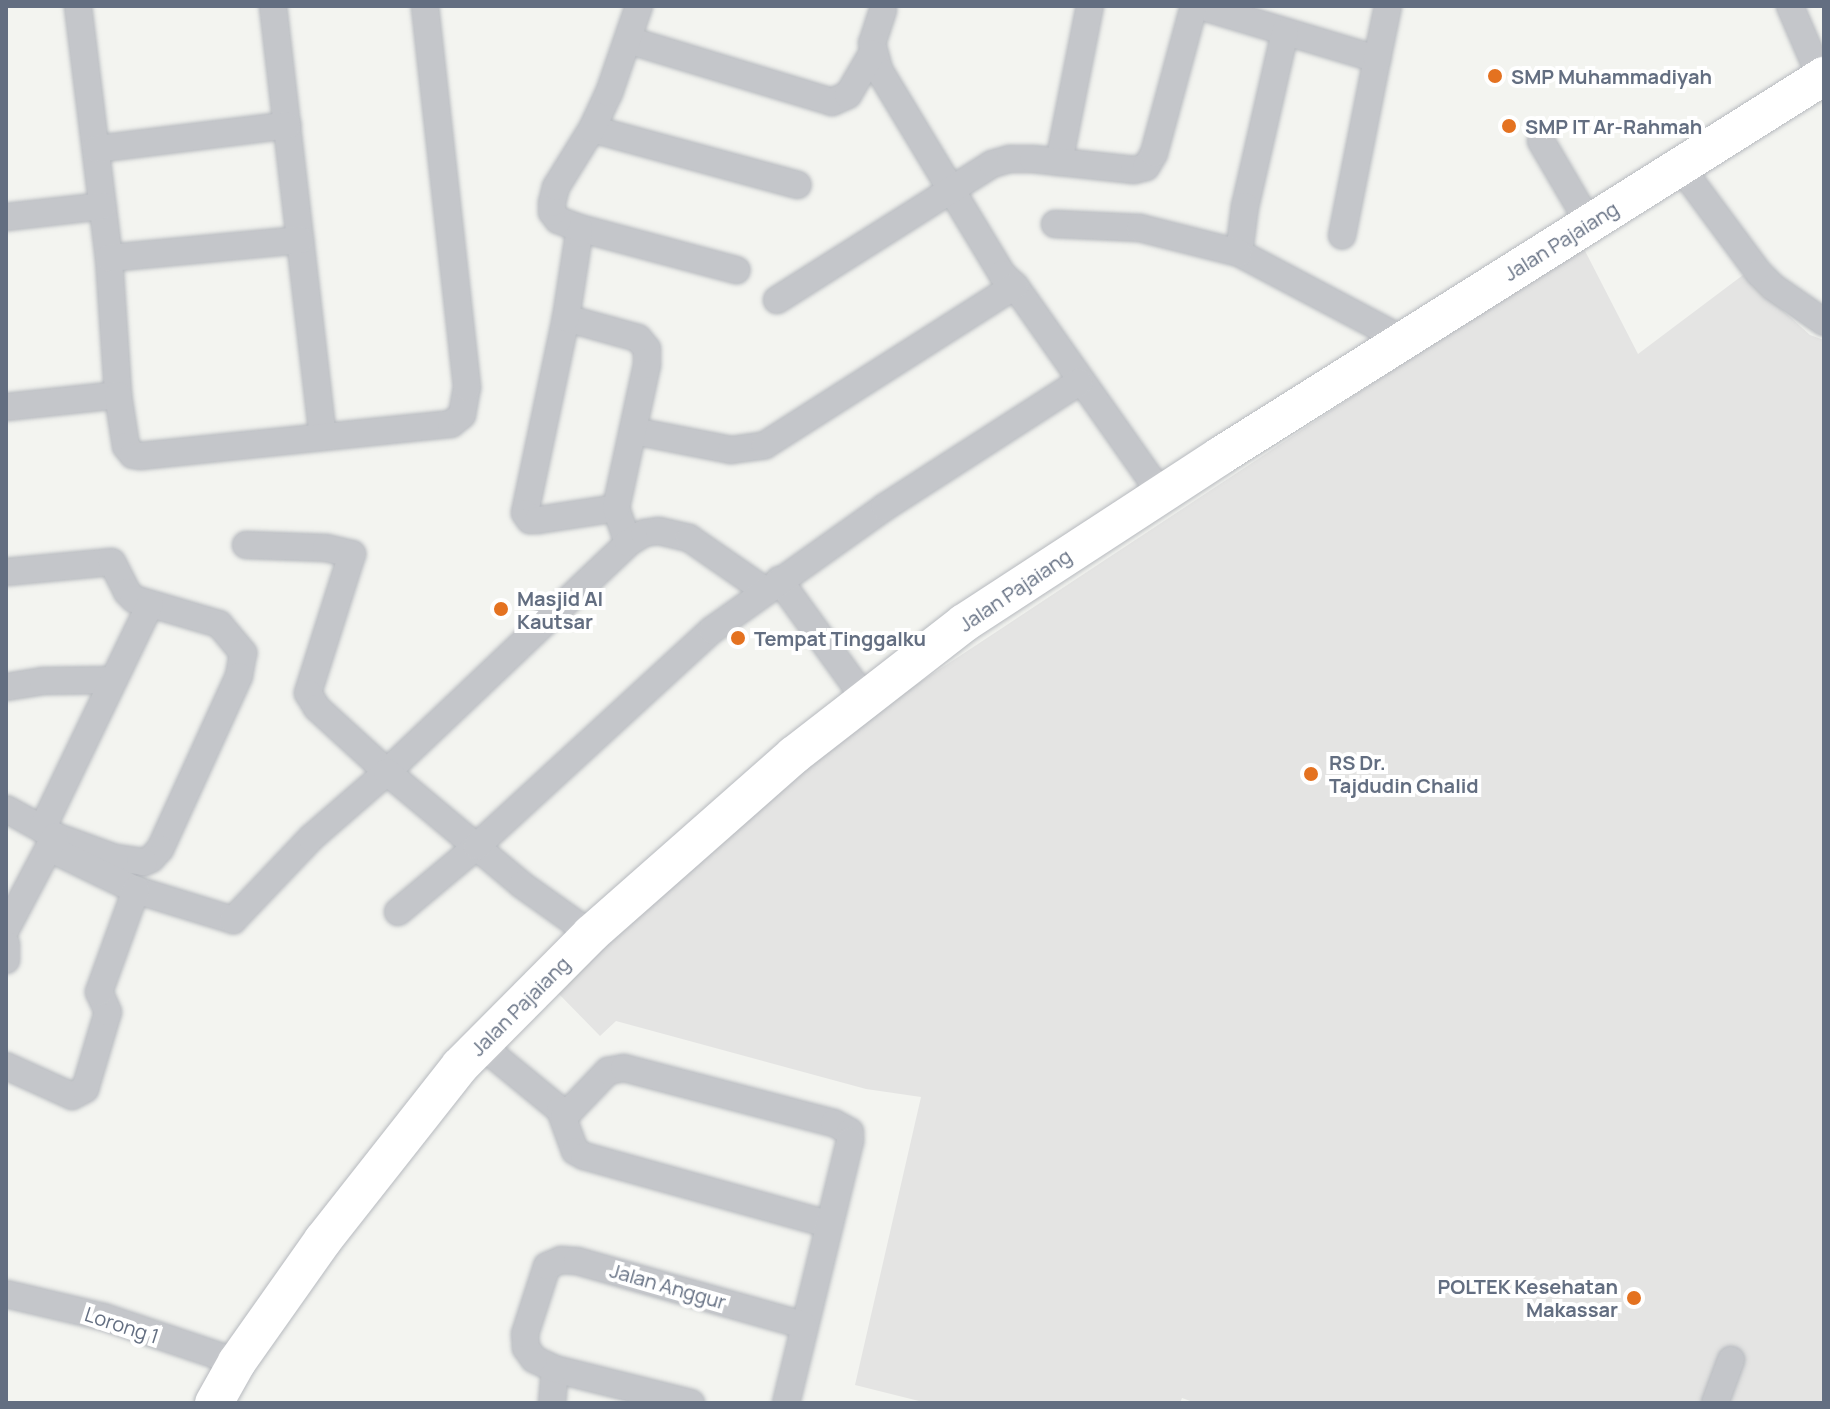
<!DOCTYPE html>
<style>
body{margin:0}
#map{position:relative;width:1830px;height:1409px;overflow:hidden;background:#f3f4f0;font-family:Manrope,sans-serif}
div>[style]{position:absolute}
.built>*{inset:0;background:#e4e4e3}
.roads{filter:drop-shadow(0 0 2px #b6b9be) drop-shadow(0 0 2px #b6b9be)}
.minor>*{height:26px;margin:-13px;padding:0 13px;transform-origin:13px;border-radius:13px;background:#c4c6ca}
.secondary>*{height:38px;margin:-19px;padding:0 19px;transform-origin:19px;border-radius:19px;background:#fff}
.dots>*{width:22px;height:22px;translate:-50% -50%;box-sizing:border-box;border:4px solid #fff;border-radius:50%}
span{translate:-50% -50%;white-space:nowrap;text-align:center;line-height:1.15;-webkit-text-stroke:8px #fff;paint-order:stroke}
.poi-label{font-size:20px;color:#636e81;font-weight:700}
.left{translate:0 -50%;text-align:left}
.right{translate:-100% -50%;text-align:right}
.street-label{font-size:20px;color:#636e81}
.frame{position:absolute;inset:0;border:8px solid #636e81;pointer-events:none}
</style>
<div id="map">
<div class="built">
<div style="clip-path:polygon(1582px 245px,1638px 354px,1743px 275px,1810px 335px,1824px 340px,1824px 1403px,1196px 1403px,1182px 1398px,1180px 1403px,927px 1403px,855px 1385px,921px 1097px,866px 1089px,616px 1021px,600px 1036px,555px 990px,712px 842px,884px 706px)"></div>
</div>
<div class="roads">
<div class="minor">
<div style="left:78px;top:6px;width:254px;rotate:83deg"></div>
<div style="left:109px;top:258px;width:137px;rotate:86.2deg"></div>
<div style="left:273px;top:6px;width:433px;rotate:83.4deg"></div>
<div style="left:1200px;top:6px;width:185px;rotate:16.7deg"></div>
<div style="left:1377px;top:59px;width:180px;rotate:101.2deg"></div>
<div style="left:1790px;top:6px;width:78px;rotate:66.7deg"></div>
<div style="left:883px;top:10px;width:35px;rotate:108deg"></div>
<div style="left:872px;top:43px;width:28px;rotate:75deg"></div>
<div style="left:879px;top:70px;width:238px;rotate:58.9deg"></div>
<div style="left:1002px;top:274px;width:18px;rotate:43deg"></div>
<div style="left:1015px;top:286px;width:254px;rotate:54.9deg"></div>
<div style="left:1285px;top:32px;width:179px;rotate:102.9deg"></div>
<div style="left:1245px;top:206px;width:47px;rotate:97.3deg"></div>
<div style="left:1239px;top:253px;width:186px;rotate:27.9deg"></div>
<div style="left:628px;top:40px;width:213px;rotate:16.9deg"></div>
<div style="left:832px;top:102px;width:17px;rotate:-24deg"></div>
<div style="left:848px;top:95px;width:48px;rotate:-59.7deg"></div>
<div style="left:1377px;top:59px;width:54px;rotate:-78.3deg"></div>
<div style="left:592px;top:129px;width:213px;rotate:15.2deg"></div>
<div style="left:1541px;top:141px;width:95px;rotate:59.7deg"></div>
<div style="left:96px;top:149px;width:193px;rotate:-7.1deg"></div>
<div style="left:1059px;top:162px;width:159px;rotate:-78.8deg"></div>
<div style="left:1679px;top:165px;width:134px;rotate:53.5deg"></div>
<div style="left:1759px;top:273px;width:20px;rotate:45deg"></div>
<div style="left:1773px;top:287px;width:62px;rotate:34.5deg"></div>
<div style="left:6px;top:217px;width:97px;rotate:-6.5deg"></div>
<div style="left:1055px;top:224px;width:85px;rotate:2.7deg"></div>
<div style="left:1140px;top:228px;width:102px;rotate:14.2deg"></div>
<div style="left:579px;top:228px;width:163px;rotate:15deg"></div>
<div style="left:109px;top:258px;width:192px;rotate:-5.4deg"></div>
<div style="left:777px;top:300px;width:254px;rotate:-32.3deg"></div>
<div style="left:992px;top:164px;width:19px;rotate:-16deg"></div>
<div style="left:1010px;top:159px;width:23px"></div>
<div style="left:1033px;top:159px;width:102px;rotate:6.2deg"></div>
<div style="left:1134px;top:170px;width:12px;rotate:-14deg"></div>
<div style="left:1146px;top:167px;width:16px;rotate:-60deg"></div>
<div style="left:1154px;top:153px;width:152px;rotate:-74.8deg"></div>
<div style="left:566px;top:318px;width:199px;rotate:101.9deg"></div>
<div style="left:525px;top:513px;width:9px;rotate:54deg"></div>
<div style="left:530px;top:520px;width:8px"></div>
<div style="left:538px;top:520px;width:79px;rotate:-8.7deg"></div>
<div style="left:6px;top:407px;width:113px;rotate:-6.1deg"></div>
<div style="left:118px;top:395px;width:52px;rotate:81.1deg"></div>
<div style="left:126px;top:446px;width:11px;rotate:52deg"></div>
<div style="left:133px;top:455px;width:7px;rotate:8deg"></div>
<div style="left:140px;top:456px;width:313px;rotate:-5.9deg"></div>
<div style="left:451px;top:424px;width:14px;rotate:-39deg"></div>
<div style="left:462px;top:415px;width:28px;rotate:-80deg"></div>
<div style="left:467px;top:387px;width:383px;rotate:-96.3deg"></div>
<div style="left:634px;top:431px;width:99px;rotate:11.1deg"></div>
<div style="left:731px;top:450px;width:34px;rotate:-8deg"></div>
<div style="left:765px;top:445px;width:296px;rotate:-32.5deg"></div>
<div style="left:628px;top:543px;width:37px;rotate:-109deg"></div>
<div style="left:616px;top:508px;width:146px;rotate:-77.8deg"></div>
<div style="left:647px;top:365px;width:16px;rotate:-90deg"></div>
<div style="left:647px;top:349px;width:14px;rotate:-129deg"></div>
<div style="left:638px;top:338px;width:75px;rotate:-164.5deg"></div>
<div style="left:566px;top:318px;width:85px;rotate:-81.2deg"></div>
<div style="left:579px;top:234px;width:6px;rotate:-90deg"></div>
<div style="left:579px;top:228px;width:22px;rotate:-159deg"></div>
<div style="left:558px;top:220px;width:10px;rotate:-127deg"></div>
<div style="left:552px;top:212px;width:9px;rotate:-90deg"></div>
<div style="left:552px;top:203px;width:16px;rotate:-76deg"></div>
<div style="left:556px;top:187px;width:68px;rotate:-58.2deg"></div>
<div style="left:592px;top:129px;width:40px;rotate:-65deg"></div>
<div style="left:609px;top:93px;width:92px;rotate:-71deg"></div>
<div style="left:246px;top:545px;width:80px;rotate:2.1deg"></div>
<div style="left:326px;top:548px;width:27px;rotate:13deg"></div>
<div style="left:352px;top:554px;width:146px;rotate:107.6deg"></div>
<div style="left:308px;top:693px;width:17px;rotate:59deg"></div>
<div style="left:317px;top:708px;width:95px;rotate:42.4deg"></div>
<div style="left:387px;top:772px;width:332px;rotate:-43.5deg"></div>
<div style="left:628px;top:543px;width:19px;rotate:-32deg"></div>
<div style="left:644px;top:533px;width:15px;rotate:-8deg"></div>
<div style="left:659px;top:531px;width:31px;rotate:13deg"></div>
<div style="left:689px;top:538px;width:91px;rotate:34.7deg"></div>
<div style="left:6px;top:572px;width:106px;rotate:-5.4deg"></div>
<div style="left:112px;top:562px;width:34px;rotate:63deg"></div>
<div style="left:127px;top:592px;width:10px;rotate:45deg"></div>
<div style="left:134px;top:599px;width:89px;rotate:16.4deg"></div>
<div style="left:219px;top:624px;width:38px;rotate:50deg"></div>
<div style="left:243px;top:653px;width:23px;rotate:100deg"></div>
<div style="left:239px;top:676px;width:190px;rotate:114.5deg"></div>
<div style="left:160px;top:849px;width:13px;rotate:132deg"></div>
<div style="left:151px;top:859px;width:8px;rotate:157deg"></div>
<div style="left:144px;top:862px;width:29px;rotate:-172deg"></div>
<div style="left:115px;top:858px;width:64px;rotate:-159.9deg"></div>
<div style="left:55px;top:836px;width:56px;rotate:-151.1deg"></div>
<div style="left:779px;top:580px;width:147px;rotate:54.1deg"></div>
<div style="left:6px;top:687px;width:37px;rotate:-9deg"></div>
<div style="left:43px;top:681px;width:70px;rotate:-0.8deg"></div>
<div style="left:42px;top:829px;width:249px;rotate:-64.3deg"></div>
<div style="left:49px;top:848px;width:97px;rotate:25.8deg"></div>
<div style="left:136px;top:890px;width:102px;rotate:17.2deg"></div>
<div style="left:233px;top:920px;width:113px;rotate:-46.4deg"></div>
<div style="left:311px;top:838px;width:101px;rotate:-41deg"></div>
<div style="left:387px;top:772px;width:176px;rotate:39.9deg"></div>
<div style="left:522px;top:885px;width:85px;rotate:35.4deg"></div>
<div style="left:398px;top:912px;width:103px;rotate:-39.9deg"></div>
<div style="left:477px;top:846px;width:319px;rotate:-42.6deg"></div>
<div style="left:712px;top:630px;width:212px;rotate:-35.4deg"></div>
<div style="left:885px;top:507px;width:231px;rotate:-32.8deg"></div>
<div style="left:6px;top:929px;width:105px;rotate:-62.2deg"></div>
<div style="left:6px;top:944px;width:16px;rotate:90deg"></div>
<div style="left:481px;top:1045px;width:102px;rotate:39.4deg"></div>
<div style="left:560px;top:1110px;width:44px;rotate:69.9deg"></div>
<div style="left:575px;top:1151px;width:10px;rotate:29deg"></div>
<div style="left:584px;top:1156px;width:253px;rotate:15.6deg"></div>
<div style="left:6px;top:1066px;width:72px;rotate:24.4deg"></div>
<div style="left:72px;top:1096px;width:15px;rotate:-28deg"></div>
<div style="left:85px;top:1089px;width:80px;rotate:-73.4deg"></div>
<div style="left:108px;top:1012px;width:22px;rotate:-114deg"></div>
<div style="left:99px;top:992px;width:109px;rotate:-70.1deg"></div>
<div style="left:564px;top:1117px;width:64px;rotate:-46.3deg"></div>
<div style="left:608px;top:1071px;width:16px;rotate:-11deg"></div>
<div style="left:624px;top:1068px;width:217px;rotate:14.7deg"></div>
<div style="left:834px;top:1123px;width:18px;rotate:29deg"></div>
<div style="left:850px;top:1132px;width:9px;rotate:90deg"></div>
<div style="left:850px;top:1141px;width:270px;rotate:103.7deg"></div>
<div style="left:6px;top:1294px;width:101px;rotate:13.2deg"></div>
<div style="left:104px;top:1317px;width:140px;rotate:18.7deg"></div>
<div style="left:552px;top:1403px;width:34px;rotate:-85deg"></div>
<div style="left:691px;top:1403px;width:140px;rotate:-166deg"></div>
<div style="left:555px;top:1369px;width:23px;rotate:-155deg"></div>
<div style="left:534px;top:1359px;width:14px;rotate:-126deg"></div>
<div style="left:526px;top:1348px;width:14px;rotate:-94deg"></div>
<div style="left:525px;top:1334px;width:71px;rotate:-72.1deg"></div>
<div style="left:547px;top:1266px;width:15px;rotate:-23deg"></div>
<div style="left:561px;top:1260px;width:16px;rotate:4deg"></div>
<div style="left:577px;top:1261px;width:235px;rotate:15.8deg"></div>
<div style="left:1715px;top:1403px;width:46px;rotate:-69.6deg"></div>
</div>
<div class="secondary">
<div style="left:214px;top:1403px;width:47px;rotate:-60.7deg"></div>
<div style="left:237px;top:1362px;width:149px;rotate:-54.8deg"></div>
<div style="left:323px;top:1240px;width:221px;rotate:-51.8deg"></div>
<div style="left:460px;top:1066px;width:186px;rotate:-45.2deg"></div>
<div style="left:591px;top:934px;width:271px;rotate:-41.4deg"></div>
<div style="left:794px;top:755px;width:215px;rotate:-37.8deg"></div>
<div style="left:964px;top:623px;width:306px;rotate:-33.1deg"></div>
<div style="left:1220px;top:456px;width:714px;rotate:-32.18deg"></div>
</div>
</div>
<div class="dots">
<div style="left:1495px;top:76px;background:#e47220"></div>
<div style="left:1509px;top:126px;background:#e47220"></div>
<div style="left:501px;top:609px;background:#e47220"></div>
<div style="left:738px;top:638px;background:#e47220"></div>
<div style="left:1311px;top:774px;background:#e47220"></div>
<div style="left:1634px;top:1298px;background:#e47220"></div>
</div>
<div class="poi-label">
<span class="left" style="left:1511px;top:76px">SMP Muhammadiyah</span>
<span class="left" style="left:1525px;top:126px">SMP IT Ar-Rahmah</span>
<span class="left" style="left:517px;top:610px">Masjid Al<br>Kautsar</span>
<span class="left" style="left:754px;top:638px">Tempat Tinggalku</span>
<span class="left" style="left:1329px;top:774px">RS Dr.<br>Tajdudin Chalid</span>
<span class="right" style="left:1618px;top:1298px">POLTEK Kesehatan<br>Makassar</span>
</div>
<div class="street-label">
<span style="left:1561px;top:241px;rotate:-32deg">Jalan Pajaiang</span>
<span style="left:1015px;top:590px;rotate:-34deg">Jalan Pajaiang</span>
<span style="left:520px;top:1006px;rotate:-45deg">Jalan Pajaiang</span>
<span style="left:668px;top:1286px;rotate:16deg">Jalan Anggur</span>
<span style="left:122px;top:1325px;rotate:18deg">Lorong 1</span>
</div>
<div class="frame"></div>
</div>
